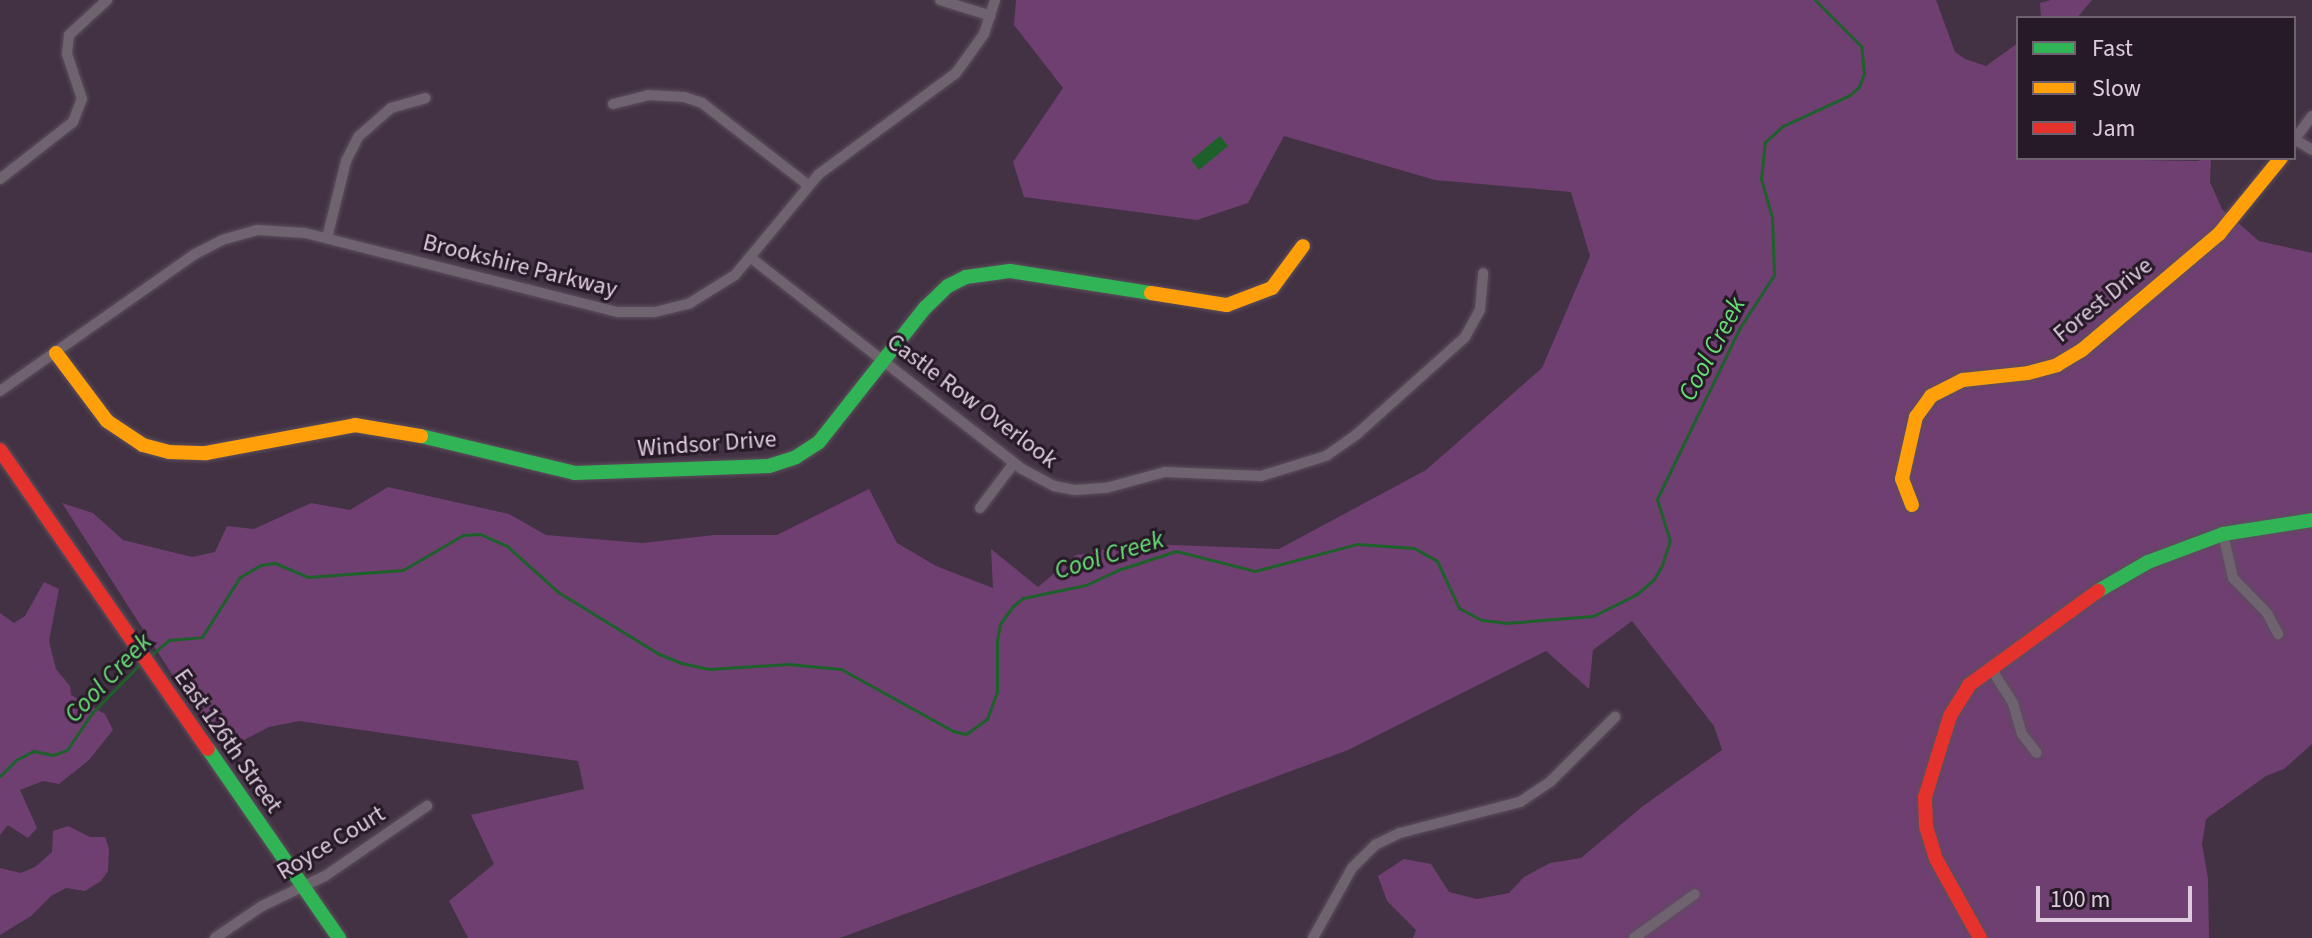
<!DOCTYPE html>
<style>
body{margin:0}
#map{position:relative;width:2312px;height:938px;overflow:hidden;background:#423243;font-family:"Source Sans 3",sans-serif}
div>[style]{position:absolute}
.green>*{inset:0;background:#6f3f71}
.water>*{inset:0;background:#1d602a}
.stream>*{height:3px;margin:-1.5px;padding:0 1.5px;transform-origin:1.5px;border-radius:1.5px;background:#1d602a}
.roads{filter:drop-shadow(0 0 2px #5c4e5c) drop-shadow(0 0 2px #5c4e5c)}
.street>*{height:10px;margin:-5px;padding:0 5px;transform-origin:5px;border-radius:5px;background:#6f6370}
.fast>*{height:14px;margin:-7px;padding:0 7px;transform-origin:7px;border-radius:7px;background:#30b455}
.slow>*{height:14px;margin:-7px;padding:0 7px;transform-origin:7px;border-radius:7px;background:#ff9f0a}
.jam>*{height:14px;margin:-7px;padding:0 7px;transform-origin:7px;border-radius:7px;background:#e5322d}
span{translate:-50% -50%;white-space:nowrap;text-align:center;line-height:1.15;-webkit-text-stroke:6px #271a27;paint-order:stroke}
.street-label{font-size:24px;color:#deccde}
.water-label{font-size:26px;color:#67de76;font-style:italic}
.legend{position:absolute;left:2016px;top:16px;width:280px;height:144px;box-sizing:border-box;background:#271a27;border:2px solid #706170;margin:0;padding:10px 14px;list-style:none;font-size:24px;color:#deccde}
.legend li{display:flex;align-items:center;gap:16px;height:40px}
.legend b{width:40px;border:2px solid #706170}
.scale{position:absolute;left:2036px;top:886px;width:156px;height:36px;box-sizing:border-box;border:4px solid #deccde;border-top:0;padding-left:10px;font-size:24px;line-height:28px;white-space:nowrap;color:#deccde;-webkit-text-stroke:6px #271a27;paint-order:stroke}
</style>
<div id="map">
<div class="green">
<div style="clip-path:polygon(1016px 0,1936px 0,1955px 52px,1965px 59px,1986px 66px,2018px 43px,2018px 158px,2197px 161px,2211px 158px,2210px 182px,2222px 209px,2259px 241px,2312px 253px,2312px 744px,2284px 769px,2266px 776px,2206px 819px,2202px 844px,2208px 878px,2209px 938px,1413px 938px,1416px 930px,1387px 901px,1378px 876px,1404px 859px,1431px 864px,1449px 892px,1477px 899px,1509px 893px,1524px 877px,1550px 863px,1581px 858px,1643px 806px,1722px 750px,1714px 726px,1632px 621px,1593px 650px,1589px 689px,1546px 651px,1348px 750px,840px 938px,468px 938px,449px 901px,494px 864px,471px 815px,584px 789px,578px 761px,299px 721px,269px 727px,226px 749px,175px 679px,62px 503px,93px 513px,123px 540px,192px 557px,215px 552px,227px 526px,254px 529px,311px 503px,350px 510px,388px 487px,509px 514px,546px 535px,642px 543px,714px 535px,777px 535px,869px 489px,897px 543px,936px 566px,993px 588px,991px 549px,1038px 587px,1076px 555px,1098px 552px,1118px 543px,1279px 549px,1426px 470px,1542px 368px,1590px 256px,1571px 192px,1435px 180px,1284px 136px,1248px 203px,1197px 220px,1024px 197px,1013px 162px,1063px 88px,1014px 25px)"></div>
<div style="clip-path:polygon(2051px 0,2092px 0,2077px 18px,2041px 18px,2040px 3px)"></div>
<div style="clip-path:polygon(44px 582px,59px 589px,49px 641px,56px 669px,70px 686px,71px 695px,105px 714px,113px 730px,89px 760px,59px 784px,43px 781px,20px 790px,37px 828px,28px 838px,8px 825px,0 835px,0 613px,14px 623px,25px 616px)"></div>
<div style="clip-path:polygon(68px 826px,90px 837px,105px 837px,109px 849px,108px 871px,101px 881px,85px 891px,66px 888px,51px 896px,31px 916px,0 935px,0 868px,21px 873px,35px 867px,52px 852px,53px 831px)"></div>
</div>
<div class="water">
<div style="clip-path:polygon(1220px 136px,1228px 146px,1199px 170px,1191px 160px)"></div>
</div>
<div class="stream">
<div style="left:150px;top:656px;width:25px;rotate:-40deg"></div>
<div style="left:169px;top:640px;width:33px;rotate:-5deg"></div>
<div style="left:202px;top:637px;width:71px;rotate:-57.7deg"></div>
<div style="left:240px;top:577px;width:24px;rotate:-30deg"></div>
<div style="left:261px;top:565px;width:14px;rotate:-8deg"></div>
<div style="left:275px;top:563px;width:36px;rotate:23deg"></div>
<div style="left:308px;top:577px;width:95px;rotate:-4.2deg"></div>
<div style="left:403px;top:570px;width:69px;rotate:-30.3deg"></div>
<div style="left:463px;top:535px;width:17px;rotate:-3deg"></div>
<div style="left:480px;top:534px;width:30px;rotate:24deg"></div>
<div style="left:507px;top:546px;width:69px;rotate:42deg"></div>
<div style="left:558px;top:592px;width:119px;rotate:31.5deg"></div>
<div style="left:659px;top:654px;width:24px;rotate:22deg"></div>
<div style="left:681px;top:663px;width:29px;rotate:12deg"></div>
<div style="left:709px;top:669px;width:79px;rotate:-3.6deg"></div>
<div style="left:788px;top:664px;width:53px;rotate:5.4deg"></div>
<div style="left:841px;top:669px;width:128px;rotate:29deg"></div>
<div style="left:953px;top:731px;width:13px;rotate:13deg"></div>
<div style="left:966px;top:734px;width:26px;rotate:-36deg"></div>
<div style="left:987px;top:719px;width:29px;rotate:-70deg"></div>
<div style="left:997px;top:692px;width:52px;rotate:-90deg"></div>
<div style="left:997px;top:640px;width:16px;rotate:-79deg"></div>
<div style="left:1000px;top:624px;width:22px;rotate:-54deg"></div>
<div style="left:1013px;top:606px;width:13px;rotate:-39deg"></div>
<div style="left:1023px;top:598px;width:64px;rotate:-11.7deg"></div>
<div style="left:1086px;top:585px;width:38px;rotate:-25deg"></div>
<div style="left:1121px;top:569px;width:58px;rotate:-18.1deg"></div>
<div style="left:1176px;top:551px;width:81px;rotate:14.2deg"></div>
<div style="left:1255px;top:571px;width:106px;rotate:-14.8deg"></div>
<div style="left:1357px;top:544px;width:57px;rotate:4deg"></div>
<div style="left:1414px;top:548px;width:26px;rotate:29deg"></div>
<div style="left:1437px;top:561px;width:52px;rotate:64.9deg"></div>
<div style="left:1459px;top:608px;width:26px;rotate:28deg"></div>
<div style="left:1482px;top:620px;width:23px;rotate:7deg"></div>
<div style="left:1505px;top:623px;width:88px;rotate:-4.5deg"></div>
<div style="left:1593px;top:616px;width:49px;rotate:-26.6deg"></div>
<div style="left:1637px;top:594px;width:23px;rotate:-41deg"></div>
<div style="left:1654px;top:579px;width:16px;rotate:-60deg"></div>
<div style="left:1662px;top:565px;width:25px;rotate:-72deg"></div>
<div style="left:1670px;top:541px;width:44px;rotate:-107.2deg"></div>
<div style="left:1657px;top:499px;width:189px;rotate:-64.2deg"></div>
<div style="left:1739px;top:329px;width:64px;rotate:-57.1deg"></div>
<div style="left:1774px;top:275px;width:58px;rotate:-92deg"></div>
<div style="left:1772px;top:217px;width:40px;rotate:-106deg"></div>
<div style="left:1761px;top:179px;width:37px;rotate:-84deg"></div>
<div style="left:1765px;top:142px;width:24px;rotate:-42deg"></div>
<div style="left:1783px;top:126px;width:74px;rotate:-24.8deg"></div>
<div style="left:1850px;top:95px;width:12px;rotate:-42deg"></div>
<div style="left:1859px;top:87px;width:15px;rotate:-70deg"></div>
<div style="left:1864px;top:73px;width:27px;rotate:-96deg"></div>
<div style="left:1861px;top:46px;width:65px;rotate:-135deg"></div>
<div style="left:0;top:776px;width:23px;rotate:-45deg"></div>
<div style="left:16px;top:760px;width:20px;rotate:-27deg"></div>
<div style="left:34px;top:751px;width:19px;rotate:12deg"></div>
<div style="left:53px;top:755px;width:15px;rotate:-20deg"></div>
<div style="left:67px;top:750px;width:45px;rotate:-56deg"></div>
<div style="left:92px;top:713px;width:70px;rotate:-45.6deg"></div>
</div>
<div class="roads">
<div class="street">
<div style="left:940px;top:0;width:53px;rotate:17.4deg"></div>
<div style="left:613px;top:104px;width:36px;rotate:-14deg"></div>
<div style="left:648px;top:95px;width:36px;rotate:3deg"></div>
<div style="left:684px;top:97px;width:19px;rotate:18deg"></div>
<div style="left:702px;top:103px;width:134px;rotate:37.7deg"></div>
<div style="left:2294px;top:139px;width:21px;rotate:31deg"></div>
<div style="left:2294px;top:140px;width:30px;rotate:-53deg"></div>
<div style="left:0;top:179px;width:93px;rotate:-38deg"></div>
<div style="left:73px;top:122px;width:25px;rotate:-69deg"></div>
<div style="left:82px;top:99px;width:47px;rotate:-108.4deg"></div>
<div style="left:67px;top:54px;width:19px;rotate:-84deg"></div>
<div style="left:69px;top:35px;width:52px;rotate:-42.6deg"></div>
<div style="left:327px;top:238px;width:79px;rotate:-76.1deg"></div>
<div style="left:346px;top:161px;width:28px;rotate:-63deg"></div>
<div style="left:359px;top:136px;width:43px;rotate:-41.2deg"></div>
<div style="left:391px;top:108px;width:36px;rotate:-16deg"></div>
<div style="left:751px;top:258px;width:343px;rotate:37.9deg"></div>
<div style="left:1022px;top:469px;width:36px;rotate:28deg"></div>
<div style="left:1054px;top:486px;width:21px;rotate:11deg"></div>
<div style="left:1075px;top:490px;width:31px;rotate:-4deg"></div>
<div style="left:1106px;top:488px;width:61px;rotate:-15.2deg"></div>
<div style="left:1165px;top:472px;width:96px;rotate:2.4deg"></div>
<div style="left:1261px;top:476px;width:68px;rotate:-17.1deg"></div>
<div style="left:1326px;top:456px;width:38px;rotate:-35deg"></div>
<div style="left:1357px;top:434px;width:145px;rotate:-41.9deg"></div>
<div style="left:1465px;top:337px;width:31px;rotate:-61deg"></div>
<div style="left:1480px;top:310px;width:37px;rotate:-85deg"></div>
<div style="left:0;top:391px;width:238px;rotate:-35.1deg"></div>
<div style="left:195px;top:254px;width:30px;rotate:-27deg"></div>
<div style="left:222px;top:240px;width:36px;rotate:-16deg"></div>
<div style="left:257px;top:230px;width:48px;rotate:3.6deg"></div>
<div style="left:305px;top:233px;width:323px;rotate:14.2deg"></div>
<div style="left:618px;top:312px;width:37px"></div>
<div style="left:655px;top:312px;width:36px;rotate:-14deg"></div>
<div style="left:690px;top:303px;width:53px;rotate:-31.9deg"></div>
<div style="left:735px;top:275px;width:131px;rotate:-50.3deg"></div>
<div style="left:819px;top:174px;width:170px;rotate:-36.4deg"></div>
<div style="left:956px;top:73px;width:48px;rotate:-54.3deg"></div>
<div style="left:984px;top:34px;width:36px;rotate:-72deg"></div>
<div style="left:980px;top:508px;width:56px;rotate:-52.9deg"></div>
<div style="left:2223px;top:534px;width:45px;rotate:77.2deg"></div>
<div style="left:2233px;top:578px;width:49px;rotate:45.8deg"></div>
<div style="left:2267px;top:613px;width:24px;rotate:62deg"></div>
<div style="left:1990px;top:667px;width:43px;rotate:57.4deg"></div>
<div style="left:2013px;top:703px;width:32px;rotate:74deg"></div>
<div style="left:2022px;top:734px;width:24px;rotate:52deg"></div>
<div style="left:215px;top:938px;width:57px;rotate:-34.2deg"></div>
<div style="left:262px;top:906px;width:70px;rotate:-25.5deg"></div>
<div style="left:325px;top:876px;width:124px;rotate:-34.5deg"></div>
<div style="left:1313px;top:938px;width:80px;rotate:-60.9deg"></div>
<div style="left:1352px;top:868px;width:33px;rotate:-45deg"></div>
<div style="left:1375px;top:845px;width:28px;rotate:-26deg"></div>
<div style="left:1400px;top:833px;width:124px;rotate:-14.5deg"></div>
<div style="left:1520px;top:802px;width:37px;rotate:-34deg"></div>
<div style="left:1551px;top:781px;width:91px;rotate:-45deg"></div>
<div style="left:1634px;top:938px;width:75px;rotate:-35.8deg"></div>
</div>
<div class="fast">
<div style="left:421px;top:436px;width:158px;rotate:13.5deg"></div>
<div style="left:575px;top:473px;width:194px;rotate:-2.1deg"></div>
<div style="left:769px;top:466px;width:28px;rotate:-18deg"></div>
<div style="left:796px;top:457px;width:27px;rotate:-33deg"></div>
<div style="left:819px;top:442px;width:171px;rotate:-51.7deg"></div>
<div style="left:925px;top:308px;width:32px;rotate:-44deg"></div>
<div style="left:948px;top:286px;width:20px;rotate:-27deg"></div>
<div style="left:966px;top:277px;width:44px;rotate:-7.8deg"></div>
<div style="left:1010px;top:271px;width:143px;rotate:8.9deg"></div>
<div style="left:2098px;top:591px;width:58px;rotate:-30.1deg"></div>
<div style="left:2148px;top:562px;width:80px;rotate:-20.5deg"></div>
<div style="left:2223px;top:534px;width:90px;rotate:-8.9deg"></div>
<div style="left:208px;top:749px;width:230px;rotate:55.3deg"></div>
</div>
<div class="slow">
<div style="left:1151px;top:293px;width:77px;rotate:9deg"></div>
<div style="left:1227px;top:305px;width:48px;rotate:-20.7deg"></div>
<div style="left:1272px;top:288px;width:52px;rotate:-53.6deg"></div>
<div style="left:56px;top:353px;width:85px;rotate:53.1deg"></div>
<div style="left:107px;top:421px;width:43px;rotate:33.7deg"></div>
<div style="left:143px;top:445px;width:27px;rotate:15deg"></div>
<div style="left:169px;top:452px;width:37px;rotate:2deg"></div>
<div style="left:206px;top:453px;width:152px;rotate:-10.6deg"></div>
<div style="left:355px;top:425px;width:67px;rotate:9.5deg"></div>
<div style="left:1912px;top:505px;width:28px;rotate:-111deg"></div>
<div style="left:1902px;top:479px;width:64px;rotate:-77.3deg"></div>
<div style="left:1916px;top:417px;width:26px;rotate:-54deg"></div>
<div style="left:1931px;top:396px;width:36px;rotate:-27deg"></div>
<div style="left:1963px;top:380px;width:65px;rotate:-6.1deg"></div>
<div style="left:2028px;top:373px;width:30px;rotate:-15deg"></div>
<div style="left:2057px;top:365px;width:29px;rotate:-31deg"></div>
<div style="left:2082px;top:350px;width:180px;rotate:-40.3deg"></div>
<div style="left:2219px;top:234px;width:98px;rotate:-50.8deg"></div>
</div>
<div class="jam">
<div style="left:0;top:450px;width:364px;rotate:55.2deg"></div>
<div style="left:1980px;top:938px;width:90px;rotate:-119.1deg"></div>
<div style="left:1936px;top:859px;width:34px;rotate:-107deg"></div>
<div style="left:1926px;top:826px;width:29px;rotate:-92deg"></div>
<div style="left:1925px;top:797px;width:85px;rotate:-72.8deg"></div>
<div style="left:1950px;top:716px;width:36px;rotate:-58deg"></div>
<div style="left:1969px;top:685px;width:160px;rotate:-36.1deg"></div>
</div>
</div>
<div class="street-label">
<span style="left:520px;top:266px;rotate:14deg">Brookshire Parkway</span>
<span style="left:2103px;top:300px;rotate:-39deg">Forest Drive</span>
<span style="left:972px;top:401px;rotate:37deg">Castle Row Overlook</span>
<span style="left:707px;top:444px;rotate:-4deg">Windsor Drive</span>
<span style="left:228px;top:741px;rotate:55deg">East 126th Street</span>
<span style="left:331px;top:843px;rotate:-31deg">Royce Court</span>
</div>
<div class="water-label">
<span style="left:1712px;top:349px;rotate:-62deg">Cool Creek</span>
<span style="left:1109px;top:555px;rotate:-17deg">Cool Creek</span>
<span style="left:108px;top:678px;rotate:-46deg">Cool Creek</span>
</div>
<ul class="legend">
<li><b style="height:10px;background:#30b455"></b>Fast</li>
<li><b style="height:10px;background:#ff9f0a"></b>Slow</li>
<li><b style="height:10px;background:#e5322d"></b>Jam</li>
</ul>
<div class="scale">100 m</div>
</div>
